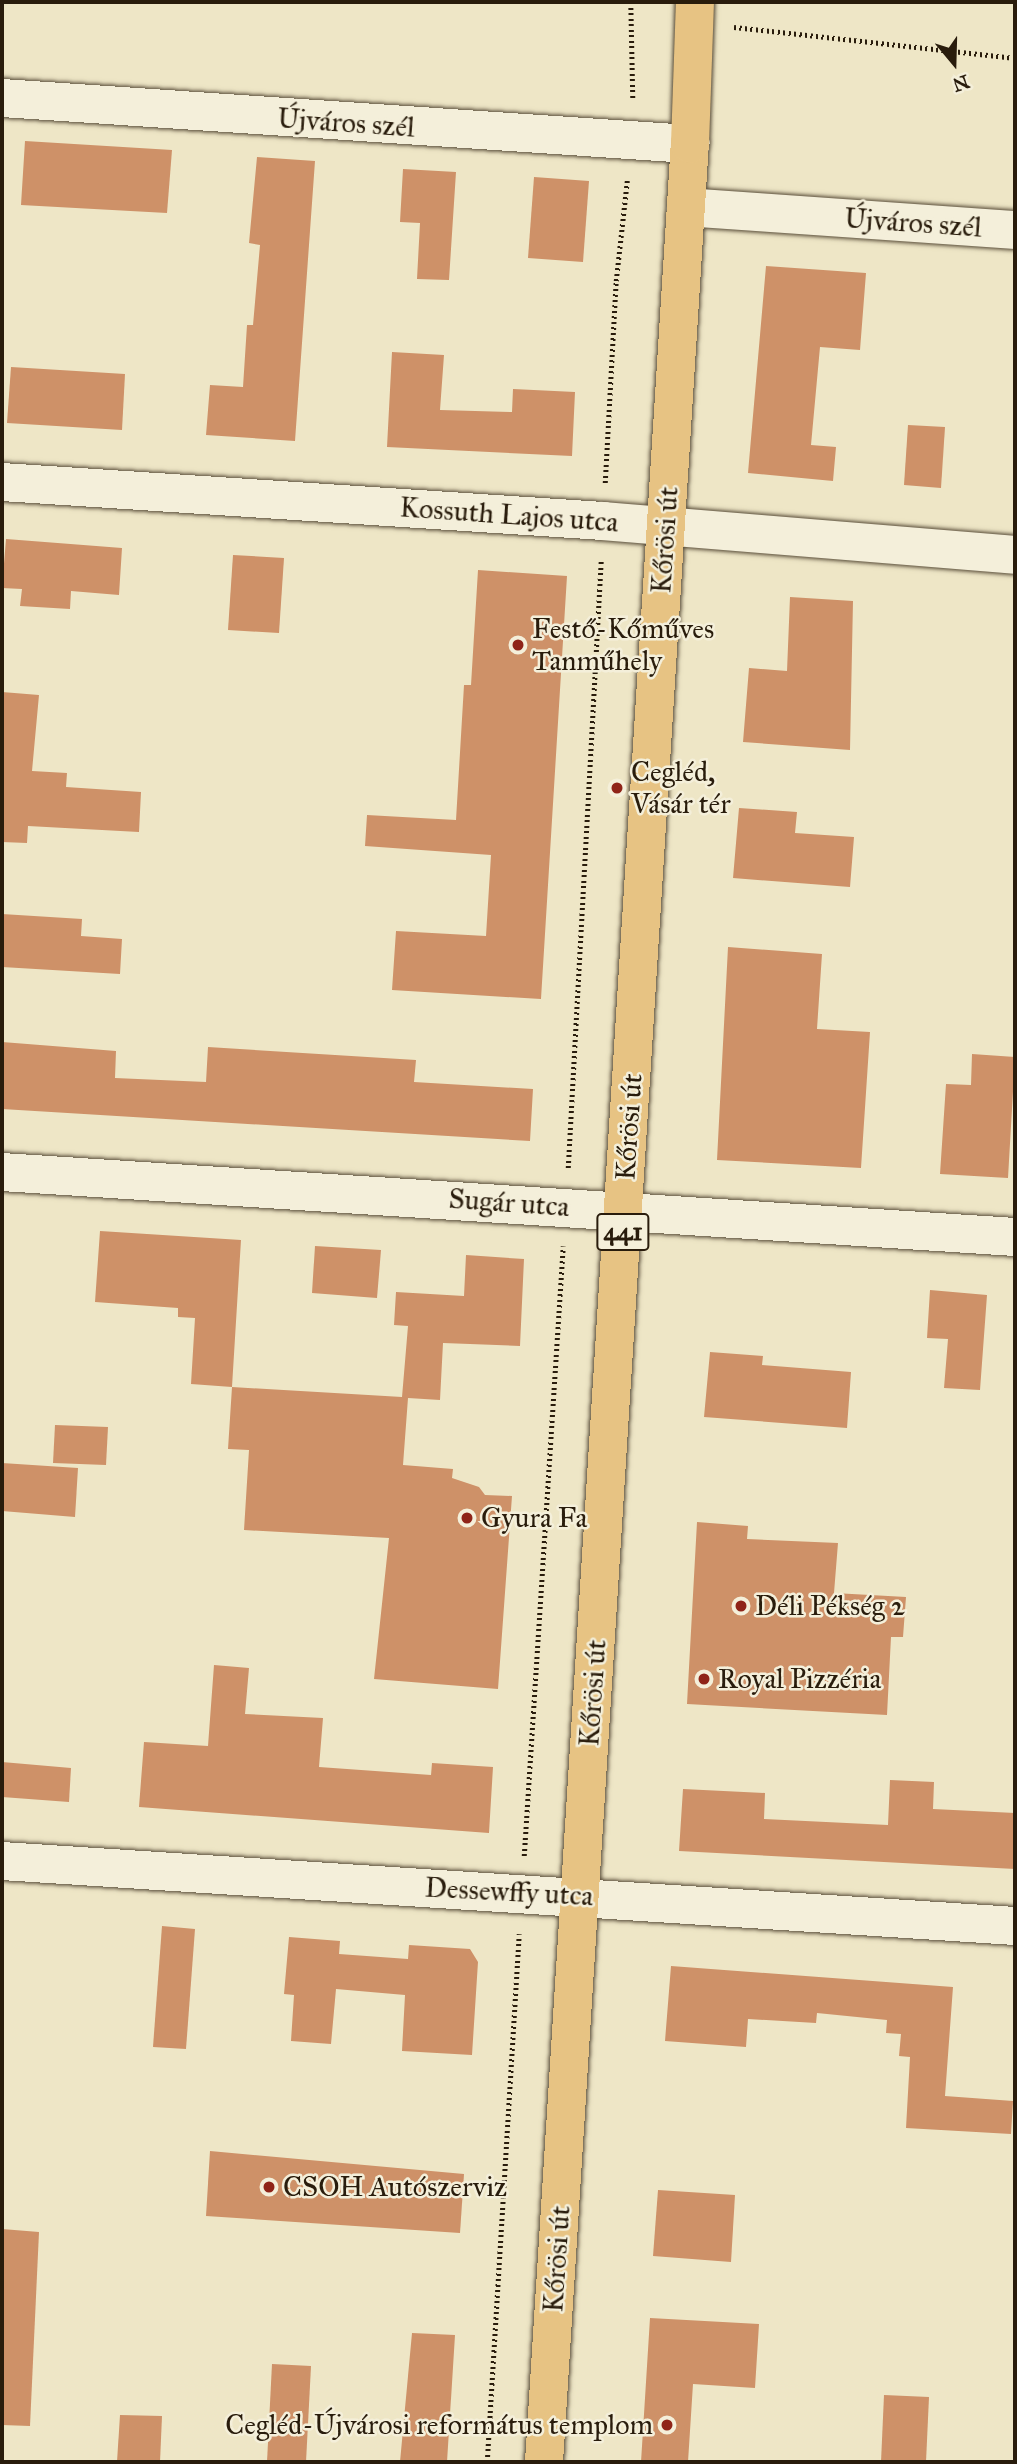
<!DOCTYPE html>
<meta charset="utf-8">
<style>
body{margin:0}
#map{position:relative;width:1017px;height:2464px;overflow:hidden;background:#eee6c6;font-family:"IM FELL Great Primer",serif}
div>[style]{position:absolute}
.building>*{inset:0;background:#ce9168}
.path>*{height:4.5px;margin-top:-2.25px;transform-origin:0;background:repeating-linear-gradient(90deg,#291c0c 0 2px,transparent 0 5.5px)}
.roads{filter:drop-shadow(0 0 2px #5a4e3a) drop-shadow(0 0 2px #5a4e3a)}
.street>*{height:38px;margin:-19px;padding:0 19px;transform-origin:19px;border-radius:19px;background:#f4efda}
.primary>*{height:38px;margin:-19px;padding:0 19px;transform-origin:19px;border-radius:19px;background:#e7c383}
.dots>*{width:19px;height:19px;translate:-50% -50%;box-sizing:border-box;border:4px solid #f4efda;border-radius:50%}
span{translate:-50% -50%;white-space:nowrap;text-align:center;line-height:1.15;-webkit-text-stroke:5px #f4efda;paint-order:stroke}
.shield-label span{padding:2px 5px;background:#f4efda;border:2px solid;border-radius:5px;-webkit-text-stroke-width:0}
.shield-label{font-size:26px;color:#291c0c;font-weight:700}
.street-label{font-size:28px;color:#291c0c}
.poi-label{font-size:28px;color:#291c0c}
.left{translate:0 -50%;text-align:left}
.right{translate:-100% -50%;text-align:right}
.frame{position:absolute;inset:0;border:4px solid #291c0c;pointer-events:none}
.north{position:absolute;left:919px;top:28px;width:70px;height:70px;-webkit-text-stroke:5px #f4efda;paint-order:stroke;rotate:161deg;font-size:19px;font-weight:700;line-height:28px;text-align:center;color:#291c0c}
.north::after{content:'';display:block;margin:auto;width:24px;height:32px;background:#291c0c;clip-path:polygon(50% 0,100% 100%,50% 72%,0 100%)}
</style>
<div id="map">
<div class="building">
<div style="clip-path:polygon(25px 141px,172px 150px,167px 213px,21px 205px)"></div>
<div style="clip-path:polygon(257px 157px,315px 161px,295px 441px,206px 435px,210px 385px,243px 387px,247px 325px,253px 325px,260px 245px,249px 243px)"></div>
<div style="clip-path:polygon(403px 169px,456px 172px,449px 280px,417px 279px,420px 223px,400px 222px)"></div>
<div style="clip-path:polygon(534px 177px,589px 181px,583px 262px,528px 258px)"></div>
<div style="clip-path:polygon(766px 266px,866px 273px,860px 350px,820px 347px,811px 445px,836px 447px,833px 481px,748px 473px)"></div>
<div style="clip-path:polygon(392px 352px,444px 355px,440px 410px,512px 412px,513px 389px,575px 392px,572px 456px,387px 447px)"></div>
<div style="clip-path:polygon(11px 367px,125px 374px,122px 430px,7px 423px)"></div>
<div style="clip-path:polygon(908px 425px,945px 427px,941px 488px,904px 485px)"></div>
<div style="clip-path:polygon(6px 539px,122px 548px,119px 595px,71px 591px,70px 609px,20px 606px,22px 589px,2px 588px)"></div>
<div style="clip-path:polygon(233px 555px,284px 558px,279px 633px,228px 630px)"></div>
<div style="clip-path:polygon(478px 570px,567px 576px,541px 999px,392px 990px,396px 931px,486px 936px,491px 855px,365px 846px,367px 815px,456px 820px,464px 685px,471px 685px)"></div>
<div style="clip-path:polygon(790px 597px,853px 601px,850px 750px,743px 742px,749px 668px,787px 671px)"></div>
<div style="clip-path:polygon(2px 692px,39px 695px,32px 771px,67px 773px,66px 787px,141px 792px,139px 832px,28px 826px,27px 843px,2px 842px)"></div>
<div style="clip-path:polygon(739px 808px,797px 812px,795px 833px,854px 837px,850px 887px,733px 878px)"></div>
<div style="clip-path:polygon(2px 914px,82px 919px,81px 936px,122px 939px,120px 974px,2px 967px)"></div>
<div style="clip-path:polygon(728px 947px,822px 954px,817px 1029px,870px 1032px,861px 1168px,717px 1160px)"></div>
<div style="clip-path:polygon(2px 1042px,116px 1051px,115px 1078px,206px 1082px,208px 1047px,416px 1060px,414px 1082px,533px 1089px,530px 1141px,2px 1109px)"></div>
<div style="clip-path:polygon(972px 1054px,1015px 1057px,1008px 1178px,940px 1174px,946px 1084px,971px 1085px)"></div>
<div style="clip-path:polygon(100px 1231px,241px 1240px,232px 1387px,191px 1384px,195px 1318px,178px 1317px,178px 1308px,95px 1302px)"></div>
<div style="clip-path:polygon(315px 1246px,381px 1250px,377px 1298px,312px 1293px)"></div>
<div style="clip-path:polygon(466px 1255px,524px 1259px,520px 1346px,443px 1343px,440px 1400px,408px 1398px,403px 1465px,453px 1469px,452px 1478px,479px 1487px,485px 1495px,512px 1496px,498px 1689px,374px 1679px,389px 1538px,244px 1530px,249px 1450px,228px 1449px,232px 1387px,402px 1397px,408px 1326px,394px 1325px,396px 1292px,464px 1296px)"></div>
<div style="clip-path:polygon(930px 1290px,987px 1295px,980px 1390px,944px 1388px,948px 1339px,927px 1338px)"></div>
<div style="clip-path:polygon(710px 1352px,763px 1356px,762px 1365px,851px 1372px,847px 1428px,704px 1417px)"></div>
<div style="clip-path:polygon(55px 1425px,108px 1427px,106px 1465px,53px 1463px)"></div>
<div style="clip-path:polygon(2px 1463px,78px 1468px,75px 1517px,2px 1511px)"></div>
<div style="clip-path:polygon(697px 1522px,748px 1526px,747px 1539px,838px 1543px,834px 1593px,906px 1597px,903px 1637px,891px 1637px,887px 1715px,687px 1704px)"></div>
<div style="clip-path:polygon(214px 1665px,249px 1668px,245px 1714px,323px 1718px,319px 1767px,431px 1775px,432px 1763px,493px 1767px,489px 1833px,139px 1807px,144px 1742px,208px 1746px)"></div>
<div style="clip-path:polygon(2px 1762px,71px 1768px,69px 1802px,2px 1797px)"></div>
<div style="clip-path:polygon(890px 1780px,934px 1782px,933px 1809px,1015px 1813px,1015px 1869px,679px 1851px,683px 1789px,765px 1793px,764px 1819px,888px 1825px)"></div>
<div style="clip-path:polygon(162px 1926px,195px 1929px,186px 2049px,153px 2047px)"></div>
<div style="clip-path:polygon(289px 1937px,340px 1941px,339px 1954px,408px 1959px,409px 1945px,470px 1949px,478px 1962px,472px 2055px,402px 2051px,405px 1995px,336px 1989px,331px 2044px,291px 2041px,294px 1995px,284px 1994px)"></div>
<div style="clip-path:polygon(671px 1966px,953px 1987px,945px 2096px,1013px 2101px,1011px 2134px,906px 2128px,910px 2057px,899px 2056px,901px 2034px,886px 2033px,887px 2020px,817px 2013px,816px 2023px,748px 2019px,746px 2047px,665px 2041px)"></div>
<div style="clip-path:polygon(210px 2151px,464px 2174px,460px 2233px,206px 2216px)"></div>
<div style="clip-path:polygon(658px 2190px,735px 2195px,731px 2262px,653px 2256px)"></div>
<div style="clip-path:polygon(2px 2229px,39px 2232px,30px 2426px,2px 2425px)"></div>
<div style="clip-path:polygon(650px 2318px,759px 2324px,755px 2388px,693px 2384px,688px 2462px,641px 2462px)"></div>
<div style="clip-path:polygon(412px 2333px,455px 2335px,447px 2462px,400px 2462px)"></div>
<div style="clip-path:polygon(272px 2364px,311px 2366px,306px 2462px,267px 2462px)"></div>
<div style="clip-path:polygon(884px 2395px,929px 2397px,926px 2462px,881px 2462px)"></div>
<div style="clip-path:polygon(120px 2415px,162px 2416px,160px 2462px,117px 2462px)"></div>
</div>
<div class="path">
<div style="left:631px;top:2px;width:97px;rotate:88.8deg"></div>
<div style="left:734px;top:27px;width:283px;rotate:6.3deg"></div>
<div style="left:605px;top:483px;width:202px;rotate:-86.9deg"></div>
<div style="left:616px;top:281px;width:101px;rotate:-83.7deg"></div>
<div style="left:568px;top:1168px;width:608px;rotate:-86.89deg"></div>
<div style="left:524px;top:1856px;width:611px;rotate:-86.34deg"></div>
<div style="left:487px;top:2462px;width:529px;rotate:-86.53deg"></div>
</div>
<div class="roads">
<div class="street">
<div style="left:2px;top:98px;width:690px;rotate:3.83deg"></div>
<div style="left:686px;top:207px;width:330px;rotate:4deg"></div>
<div style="left:2px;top:482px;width:602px;rotate:3.71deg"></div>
<div style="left:603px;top:521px;width:413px;rotate:4.7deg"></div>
<div style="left:2px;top:1172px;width:1015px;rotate:3.67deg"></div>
<div style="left:2px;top:1861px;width:1015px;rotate:3.67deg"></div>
</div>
<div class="primary">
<div style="left:544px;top:2462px;width:2323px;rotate:-86.4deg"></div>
<div style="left:690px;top:144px;width:142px;rotate:-88deg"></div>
</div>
</div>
<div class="dots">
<div style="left:518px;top:645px;background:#8f2418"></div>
<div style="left:617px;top:788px;background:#8f2418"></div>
<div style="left:467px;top:1518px;background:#8f2418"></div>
<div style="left:741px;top:1606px;background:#8f2418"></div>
<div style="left:704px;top:1679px;background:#8f2418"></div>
<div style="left:269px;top:2187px;background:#8f2418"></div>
<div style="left:667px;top:2425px;background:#8f2418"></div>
</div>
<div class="shield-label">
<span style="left:623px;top:1232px">441</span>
</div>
<div class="street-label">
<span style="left:346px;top:123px;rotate:4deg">Újváros szél</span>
<span style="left:913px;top:223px;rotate:4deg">Újváros szél</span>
<span style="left:509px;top:515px;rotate:4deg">Kossuth Lajos utca</span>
<span style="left:665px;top:540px;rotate:-86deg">Kőrösi út</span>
<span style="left:629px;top:1127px;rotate:-86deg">Kőrösi út</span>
<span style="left:509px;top:1203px;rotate:4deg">Sugár utca</span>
<span style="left:593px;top:1693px;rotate:-86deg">Kőrösi út</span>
<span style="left:509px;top:1892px;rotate:3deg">Dessewffy utca</span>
<span style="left:557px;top:2259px;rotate:-86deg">Kőrösi út</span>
</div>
<div class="poi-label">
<span class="left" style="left:532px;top:645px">Festő-Kőműves<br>Tanműhely</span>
<span class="left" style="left:631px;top:788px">Cegléd,<br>Vásár tér</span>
<span class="left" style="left:481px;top:1518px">Gyura Fa</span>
<span class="left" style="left:755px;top:1606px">Déli Pékség 2</span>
<span class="left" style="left:718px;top:1679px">Royal Pizzéria</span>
<span class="left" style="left:283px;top:2187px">CSOH Autószerviz</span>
<span class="right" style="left:653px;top:2425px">Cegléd-Újvárosi református templom</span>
</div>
<div class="frame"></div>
<div class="north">N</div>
</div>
